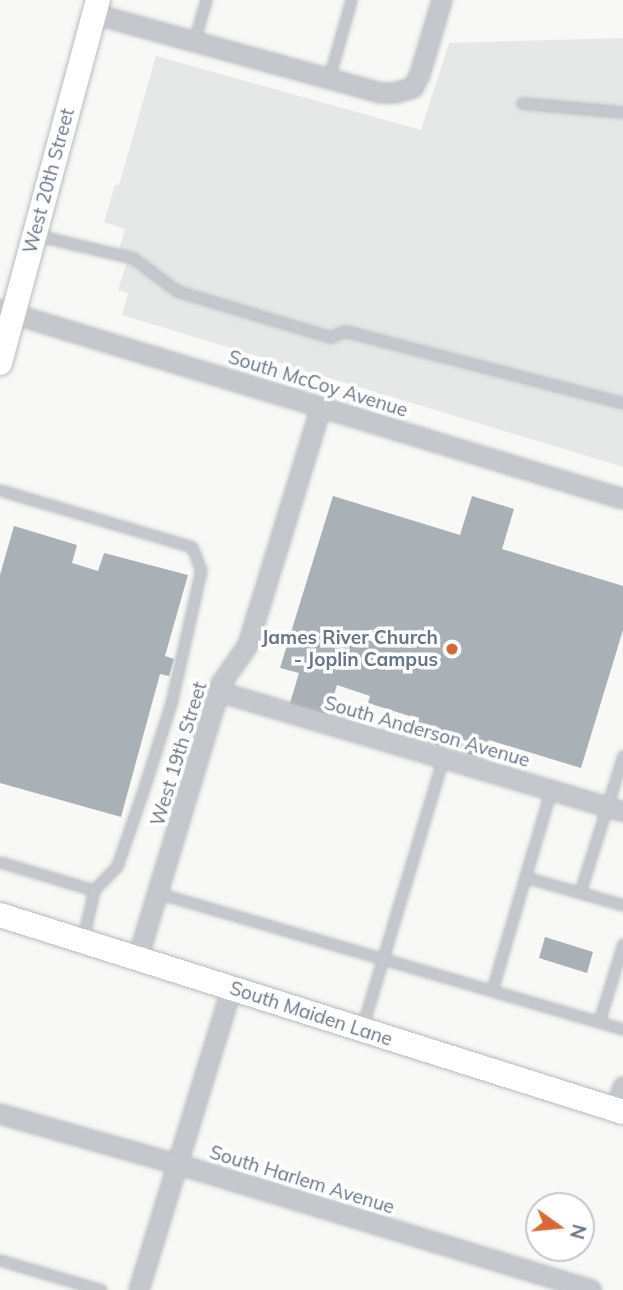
<!DOCTYPE html>
<style>
body{margin:0}
#map{position:relative;width:623px;height:1290px;overflow:hidden;background:#f8f8f6;font-family:Mulish,sans-serif}
div>[style]{position:absolute}
.built>*{inset:0;background:#e6e7e7}
.building>*{inset:0;background:#a9b0b6}
.roads{filter:drop-shadow(0 0 2px #b7bbbf) drop-shadow(0 0 2px #b7bbbf)}
.lane>*{height:9px;margin:-4.5px;padding:0 4.5px;transform-origin:4.5px;border-radius:4.5px;background:#c4c7cb}
.street>*{height:18px;margin:-9px;padding:0 9px;transform-origin:9px;border-radius:9px;background:#c4c7cb}
.secondary>*{height:24px;margin:-12px;padding:0 12px;transform-origin:12px;border-radius:12px;background:#fff}
.dots>*{width:19px;height:19px;translate:-50% -50%;box-sizing:border-box;border:4px solid #fff;border-radius:50%}
span{translate:-50% -50%;white-space:nowrap;text-align:center;line-height:1.15;-webkit-text-stroke:7px #fff;paint-order:stroke}
.street-label{font-size:19px;color:#697685}
.poi-label{font-size:19px;color:#697685;font-weight:700}
.right{translate:-100% -50%;text-align:right}
.north{position:absolute;left:525px;top:1192px;width:70px;height:70px;box-sizing:border-box;background:#fff;border:2px solid #c3c8ce;border-radius:50%;rotate:105deg;font-size:19px;font-weight:700;line-height:28px;text-align:center;color:#697685}
.north::after{content:'';display:block;margin:auto;width:24px;height:32px;background:#d86936;clip-path:polygon(50% 0,100% 100%,50% 72%,0 100%)}
</style>
<div id="map">
<div class="built">
<div style="clip-path:polygon(623px 38px,623px 467px,122px 315px,128px 293px,118px 290px,130px 253px,119px 250px,125px 229px,104px 222px,115px 185px,119px 185px,156px 56px,421px 130px,449px 43px)"></div>
</div>
<div class="building">
<div style="clip-path:polygon(333px 496px,460px 535px,472px 496px,514px 509px,502px 549px,623px 586px,623px 630px,581px 768px,489px 740px,483px 759px,413px 738px,419px 719px,368px 703px,370px 696px,337px 685px,325px 724px,287px 713px,299px 673px,280px 668px)"></div>
<div style="clip-path:polygon(14px 526px,77px 545px,72px 563px,98px 571px,104px 553px,188px 575px,165px 656px,174px 659px,169px 676px,160px 674px,121px 817px,0 783px,0 575px)"></div>
<div style="clip-path:polygon(545px 937px,593px 952px,587px 973px,539px 958px)"></div>
</div>
<div class="roads">
<div class="lane">
<div style="left:194px;top:41px;width:43px;rotate:-73.7deg"></div>
<div style="left:329px;top:78px;width:81px;rotate:-74.2deg"></div>
<div style="left:522px;top:103px;width:101px;rotate:5.1deg"></div>
<div style="left:36px;top:235px;width:100px;rotate:13.3deg"></div>
<div style="left:133px;top:258px;width:55px;rotate:36.9deg"></div>
<div style="left:177px;top:291px;width:160px;rotate:16.7deg"></div>
<div style="left:330px;top:337px;width:16px;rotate:-22deg"></div>
<div style="left:345px;top:331px;width:287px;rotate:14.5deg"></div>
<div style="left:0;top:490px;width:200px;rotate:16.5deg"></div>
<div style="left:192px;top:547px;width:25px;rotate:69deg"></div>
<div style="left:201px;top:570px;width:136px;rotate:102.7deg"></div>
<div style="left:171px;top:703px;width:86px;rotate:107.6deg"></div>
<div style="left:145px;top:785px;width:86px;rotate:109.1deg"></div>
<div style="left:117px;top:866px;width:33px;rotate:134deg"></div>
<div style="left:0;top:862px;width:98px;rotate:16.6deg"></div>
<div style="left:94px;top:890px;width:50px;rotate:102.7deg"></div>
<div style="left:525px;top:877px;width:91px;rotate:-73.4deg"></div>
<div style="left:580px;top:892px;width:143px;rotate:-72.5deg"></div>
<div style="left:158px;top:893px;width:484px;rotate:16.3deg"></div>
<div style="left:492px;top:990px;width:118px;rotate:-73.7deg"></div>
<div style="left:525px;top:877px;width:102px;rotate:15.9deg"></div>
<div style="left:599px;top:1021px;width:81px;rotate:-72.7deg"></div>
<div style="left:362px;top:1028px;width:282px;rotate:-73.3deg"></div>
<div style="left:0;top:1260px;width:105px;rotate:16.5deg"></div>
</div>
<div class="street">
<div style="left:94px;top:14px;width:298px;rotate:15.4deg"></div>
<div style="left:381px;top:93px;width:14px"></div>
<div style="left:395px;top:93px;width:19px;rotate:-16deg"></div>
<div style="left:413px;top:88px;width:16px;rotate:-63deg"></div>
<div style="left:420px;top:74px;width:77px;rotate:-73.4deg"></div>
<div style="left:0;top:310px;width:651px;rotate:16.88deg"></div>
<div style="left:219px;top:692px;width:421px;rotate:16.5deg"></div>
<div style="left:138px;top:958px;width:286px;rotate:-73.1deg"></div>
<div style="left:221px;top:684px;width:47px;rotate:-55.3deg"></div>
<div style="left:248px;top:645px;width:249px;rotate:-72.9deg"></div>
<div style="left:616px;top:1110px;width:24px;rotate:-73deg"></div>
<div style="left:0;top:1114px;width:184px;rotate:15.8deg"></div>
<div style="left:177px;top:1164px;width:433px;rotate:16.9deg"></div>
<div style="left:139px;top:1290px;width:316px;rotate:-72.9deg"></div>
</div>
<div class="secondary">
<div style="left:0;top:363px;width:376px;rotate:-74.9deg"></div>
<div style="left:0;top:915px;width:653px;rotate:17.55deg"></div>
</div>
</div>
<div class="dots">
<div style="left:452px;top:649px;background:#d86936"></div>
</div>
<div class="street-label">
<span style="left:49px;top:181px;rotate:-75deg">West 20th Street</span>
<span style="left:318px;top:384px;rotate:17deg">South McCoy Avenue</span>
<span style="left:427px;top:732px;rotate:16deg">South Anderson Avenue</span>
<span style="left:179px;top:754px;rotate:-73deg">West 19th Street</span>
<span style="left:311px;top:1014px;rotate:18deg">South Maiden Lane</span>
<span style="left:302px;top:1180px;rotate:17deg">South Harlem Avenue</span>
</div>
<div class="poi-label">
<span class="right" style="left:438px;top:649px">James River Church<br>- Joplin Campus</span>
</div>
<div class="north">N</div>
</div>
